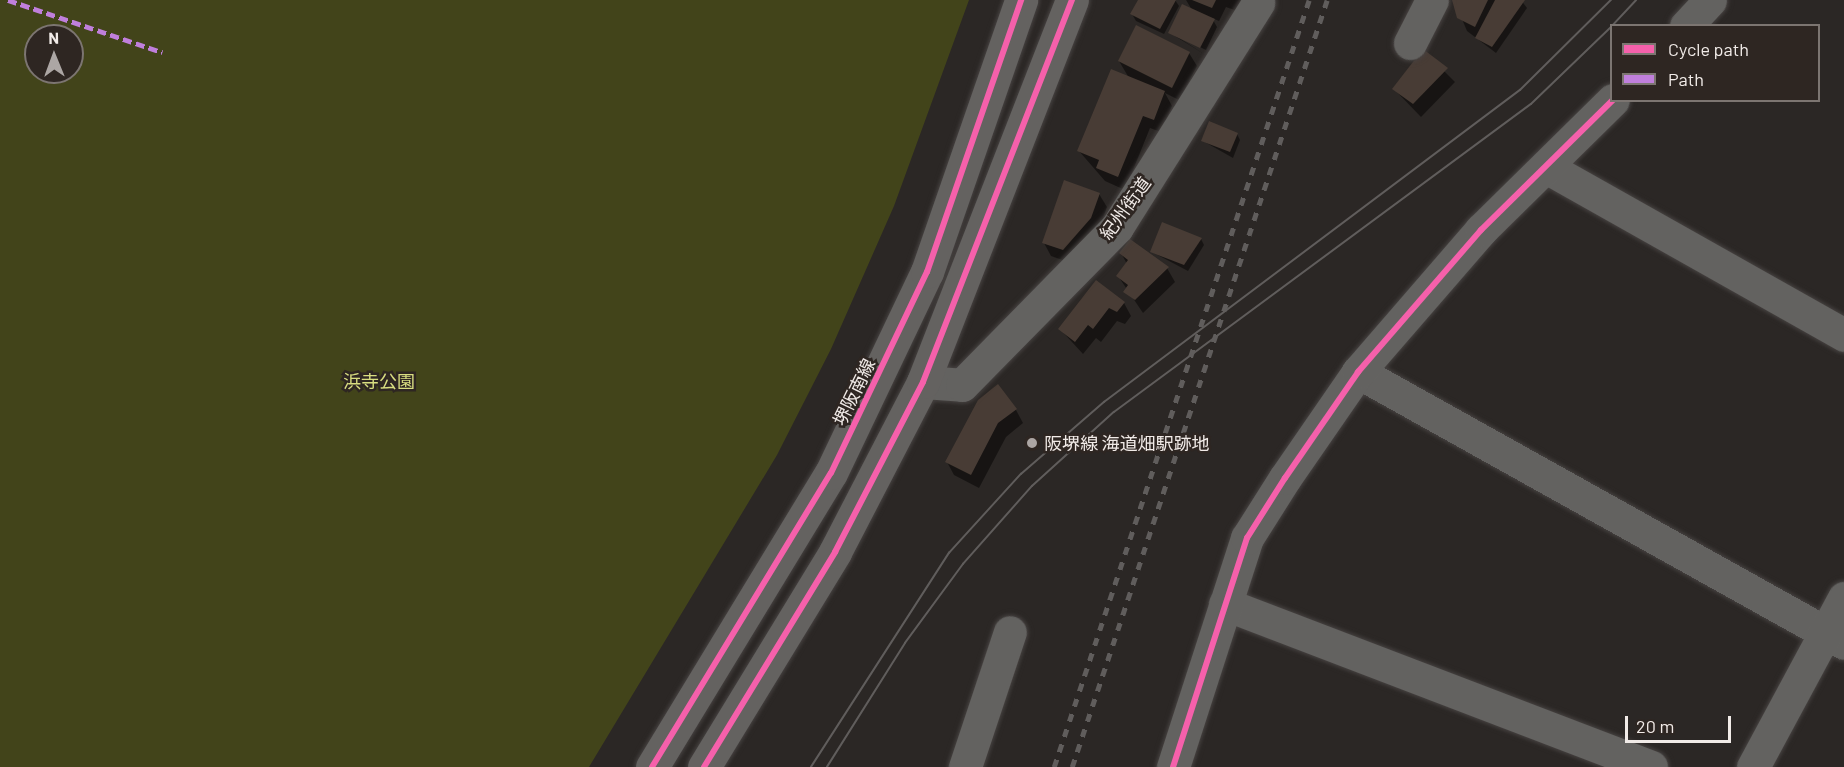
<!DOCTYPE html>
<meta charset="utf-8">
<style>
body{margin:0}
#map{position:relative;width:1844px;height:767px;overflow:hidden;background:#2b2725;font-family:Barlow,"Noto Sans JP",sans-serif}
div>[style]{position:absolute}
.green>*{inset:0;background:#42441a}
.shadow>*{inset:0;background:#0007}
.building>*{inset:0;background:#483c35}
.roads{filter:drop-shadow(0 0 2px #464241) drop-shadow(0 0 2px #464241)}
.minor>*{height:33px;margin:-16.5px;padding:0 16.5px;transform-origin:16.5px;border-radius:16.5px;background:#636260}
.major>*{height:33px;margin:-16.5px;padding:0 16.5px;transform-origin:16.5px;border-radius:16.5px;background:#646260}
.tram>*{height:1.5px;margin:-0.75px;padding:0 0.75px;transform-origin:0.75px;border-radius:0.75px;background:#605d5c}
.rail>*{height:4.5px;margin-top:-2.25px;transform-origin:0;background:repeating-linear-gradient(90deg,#605d5c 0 8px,transparent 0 16px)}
.quiet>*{height:4.5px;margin-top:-2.25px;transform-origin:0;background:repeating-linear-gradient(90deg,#c07fdc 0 9px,transparent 0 13.5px)}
.cycleway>*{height:6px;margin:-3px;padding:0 3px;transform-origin:3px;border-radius:3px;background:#f560ab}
.dots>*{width:16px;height:16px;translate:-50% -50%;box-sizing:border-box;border:3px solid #2e2622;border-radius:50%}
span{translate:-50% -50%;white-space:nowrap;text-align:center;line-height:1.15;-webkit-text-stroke:5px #2e2622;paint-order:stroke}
.street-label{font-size:18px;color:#f1ebe8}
.park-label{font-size:18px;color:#d8dd80}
.poi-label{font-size:18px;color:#f1ebe8}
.left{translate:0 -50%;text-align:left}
.legend{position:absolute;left:1610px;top:24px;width:210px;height:78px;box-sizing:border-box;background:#2e2622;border:2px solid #7c7571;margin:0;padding:8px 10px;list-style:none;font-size:18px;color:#f1ebe8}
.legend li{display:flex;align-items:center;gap:12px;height:30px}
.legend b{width:30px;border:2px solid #7c7571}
.north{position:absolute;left:24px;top:24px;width:60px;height:60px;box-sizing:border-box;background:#2e2622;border:2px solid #7c7571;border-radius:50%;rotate:359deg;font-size:16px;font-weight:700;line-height:24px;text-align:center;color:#f1ebe8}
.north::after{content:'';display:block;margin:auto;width:21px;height:27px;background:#aca6a4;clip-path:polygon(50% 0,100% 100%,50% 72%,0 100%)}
.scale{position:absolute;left:1625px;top:716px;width:106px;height:27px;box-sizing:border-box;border:3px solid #f1ebe8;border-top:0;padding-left:8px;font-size:18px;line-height:21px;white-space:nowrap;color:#f1ebe8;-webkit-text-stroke:4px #2e2622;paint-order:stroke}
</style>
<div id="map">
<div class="green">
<div style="clip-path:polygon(evenodd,0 0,969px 0,894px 206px,831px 349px,777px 455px,589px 767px,0 767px,0 0,36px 36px,72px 36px,72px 72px,36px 72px,36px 36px)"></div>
</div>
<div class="shadow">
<div style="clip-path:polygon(1140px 0,1175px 0,1179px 6px,1164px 34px,1136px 21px,1132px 14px)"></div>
<div style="clip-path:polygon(1186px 0,1245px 0,1240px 12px,1226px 7px,1219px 21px,1212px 18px,1217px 27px,1206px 50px,1173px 34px,1204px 54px,1170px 33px,1192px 10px)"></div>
<div style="clip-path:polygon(1454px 0,1521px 0,1527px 8px,1496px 53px,1467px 31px)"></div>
<div style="clip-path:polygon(1424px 51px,1455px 82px,1421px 117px,1394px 89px)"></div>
<div style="clip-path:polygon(1189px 53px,1197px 66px,1179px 100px,1165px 93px,1172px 106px,1161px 132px,1150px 128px,1125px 190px,1105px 181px,1079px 151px,1129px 78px,1119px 61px)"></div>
<div style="clip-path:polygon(1237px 134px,1240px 140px,1233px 158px,1203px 141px)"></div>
<div style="clip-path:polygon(1099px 194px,1107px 207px,1098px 232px,1071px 263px,1051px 256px,1044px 243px)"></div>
<div style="clip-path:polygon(1201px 239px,1204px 245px,1188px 271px,1152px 252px)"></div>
<div style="clip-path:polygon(1121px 253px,1167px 268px,1175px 282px,1143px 313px,1118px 276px,1127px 264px)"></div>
<div style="clip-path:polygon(1096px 282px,1124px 303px,1131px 316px,1125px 324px,1117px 321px,1101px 342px,1096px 338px,1083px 354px,1060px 329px)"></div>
<div style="clip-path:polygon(979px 401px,1016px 410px,1023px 423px,1006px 437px,979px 488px,954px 475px,947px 462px)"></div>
</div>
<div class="building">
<div style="clip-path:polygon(1138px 0,1176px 0,1160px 29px,1130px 14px)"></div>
<div style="clip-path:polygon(1192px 0,1216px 0,1212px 8px)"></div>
<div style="clip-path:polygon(1452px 0,1488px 0,1475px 27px,1457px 18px)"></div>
<div style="clip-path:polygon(1495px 0,1525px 0,1492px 47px,1475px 38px)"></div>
<div style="clip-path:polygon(1182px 4px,1215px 19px,1200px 48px,1168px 33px)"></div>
<div style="clip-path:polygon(1136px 25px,1190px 52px,1172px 88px,1118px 61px)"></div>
<div style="clip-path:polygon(1423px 49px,1448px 68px,1413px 104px,1392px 89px)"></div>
<div style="clip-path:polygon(1111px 69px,1165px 91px,1154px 120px,1143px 116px,1118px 177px,1096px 168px,1099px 160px,1077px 151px)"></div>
<div style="clip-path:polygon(1209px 121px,1238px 133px,1230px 152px,1201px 141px)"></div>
<div style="clip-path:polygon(1064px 180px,1100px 193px,1091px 218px,1063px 250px,1042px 243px)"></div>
<div style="clip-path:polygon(1162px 222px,1202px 238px,1184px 265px,1150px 252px)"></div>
<div style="clip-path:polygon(1130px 239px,1169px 267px,1135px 300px,1123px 292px,1128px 285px,1116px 276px,1128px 260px,1119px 253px)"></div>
<div style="clip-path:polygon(1096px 280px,1125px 302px,1117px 312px,1109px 308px,1093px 329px,1088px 325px,1075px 342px,1058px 329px)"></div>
<div style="clip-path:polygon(998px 384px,1017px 409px,998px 423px,971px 475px,945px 462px,978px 400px)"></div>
</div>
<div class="roads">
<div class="minor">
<div style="left:1686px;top:26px;width:35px;rotate:-47deg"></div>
<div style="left:1410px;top:43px;width:48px;rotate:-62.9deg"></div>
<div style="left:1546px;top:167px;width:342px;rotate:29.4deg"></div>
<div style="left:1358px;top:372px;width:556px;rotate:29.14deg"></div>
<div style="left:923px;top:382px;width:39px;rotate:4deg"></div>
<div style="left:962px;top:385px;width:221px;rotate:-45.5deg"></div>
<div style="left:1117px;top:227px;width:265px;rotate:-57.8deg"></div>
<div style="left:1225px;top:604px;width:456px;rotate:20.9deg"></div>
<div style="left:965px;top:767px;width:142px;rotate:-71.6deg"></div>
<div style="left:1173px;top:767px;width:241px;rotate:-72.1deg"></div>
<div style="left:1247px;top:538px;width:71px;rotate:-57.7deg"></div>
<div style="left:1285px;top:478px;width:129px;rotate:-55.4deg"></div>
<div style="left:1358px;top:372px;width:188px;rotate:-49.1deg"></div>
<div style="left:1481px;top:230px;width:185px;rotate:-44.6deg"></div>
<div style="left:1753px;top:767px;width:192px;rotate:-61.7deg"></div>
</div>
<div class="major">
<div style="left:652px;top:767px;width:344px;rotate:-58.7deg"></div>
<div style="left:831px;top:473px;width:223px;rotate:-64.5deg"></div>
<div style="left:927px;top:272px;width:288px;rotate:-70.9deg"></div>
<div style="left:704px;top:767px;width:252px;rotate:-58.6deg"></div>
<div style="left:835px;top:552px;width:191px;rotate:-62.6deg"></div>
<div style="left:923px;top:382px;width:410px;rotate:-68.7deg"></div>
</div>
</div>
<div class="tram">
<div style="left:1612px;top:26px;width:35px;rotate:-47deg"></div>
<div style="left:811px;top:767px;width:255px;rotate:-57.2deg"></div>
<div style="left:949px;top:553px;width:107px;rotate:-47.7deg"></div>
<div style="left:1021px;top:474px;width:110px;rotate:-40.9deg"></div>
<div style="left:1104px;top:402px;width:520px;rotate:-36.87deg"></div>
<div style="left:1520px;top:90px;width:128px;rotate:-44.7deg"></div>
<div style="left:827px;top:767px;width:146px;rotate:-57.8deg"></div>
<div style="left:905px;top:643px;width:98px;rotate:-53.7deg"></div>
<div style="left:963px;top:564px;width:104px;rotate:-48.5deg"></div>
<div style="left:1032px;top:486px;width:110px;rotate:-42.1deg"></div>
<div style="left:1114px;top:412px;width:518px;rotate:-36.45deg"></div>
<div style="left:1531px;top:104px;width:112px;rotate:-43.9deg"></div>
</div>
<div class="rail">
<div style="left:1054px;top:767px;width:808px;rotate:-71.61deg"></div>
<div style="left:1072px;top:767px;width:808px;rotate:-71.61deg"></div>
</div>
<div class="quiet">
<div style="left:8px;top:0;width:163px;rotate:18.7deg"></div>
</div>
<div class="cycleway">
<div style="left:652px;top:767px;width:344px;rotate:-58.7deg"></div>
<div style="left:831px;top:473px;width:223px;rotate:-64.5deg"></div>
<div style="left:927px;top:272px;width:288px;rotate:-70.9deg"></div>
<div style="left:704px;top:767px;width:252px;rotate:-58.6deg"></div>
<div style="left:835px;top:552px;width:191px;rotate:-62.6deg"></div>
<div style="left:923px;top:382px;width:410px;rotate:-68.7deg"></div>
<div style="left:1173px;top:767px;width:241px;rotate:-72.1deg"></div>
<div style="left:1247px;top:538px;width:71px;rotate:-57.7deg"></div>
<div style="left:1285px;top:478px;width:129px;rotate:-55.4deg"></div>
<div style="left:1358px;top:372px;width:188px;rotate:-49.1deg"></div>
<div style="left:1481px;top:230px;width:185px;rotate:-44.6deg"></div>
</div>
<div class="dots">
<div style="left:1032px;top:443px;background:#aca6a4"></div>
</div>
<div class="street-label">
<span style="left:1125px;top:208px;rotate:-54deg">紀州街道</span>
<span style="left:854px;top:392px;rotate:-64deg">堺阪南線</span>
</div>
<div class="park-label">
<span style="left:379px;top:381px">浜寺公園</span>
</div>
<div class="poi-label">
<span class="left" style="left:1044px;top:443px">阪堺線 海道畑駅跡地</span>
</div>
<ul class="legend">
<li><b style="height:8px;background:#f560ab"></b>Cycle path</li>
<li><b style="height:8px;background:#c07fdc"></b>Path</li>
</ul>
<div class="north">N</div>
<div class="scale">20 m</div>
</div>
